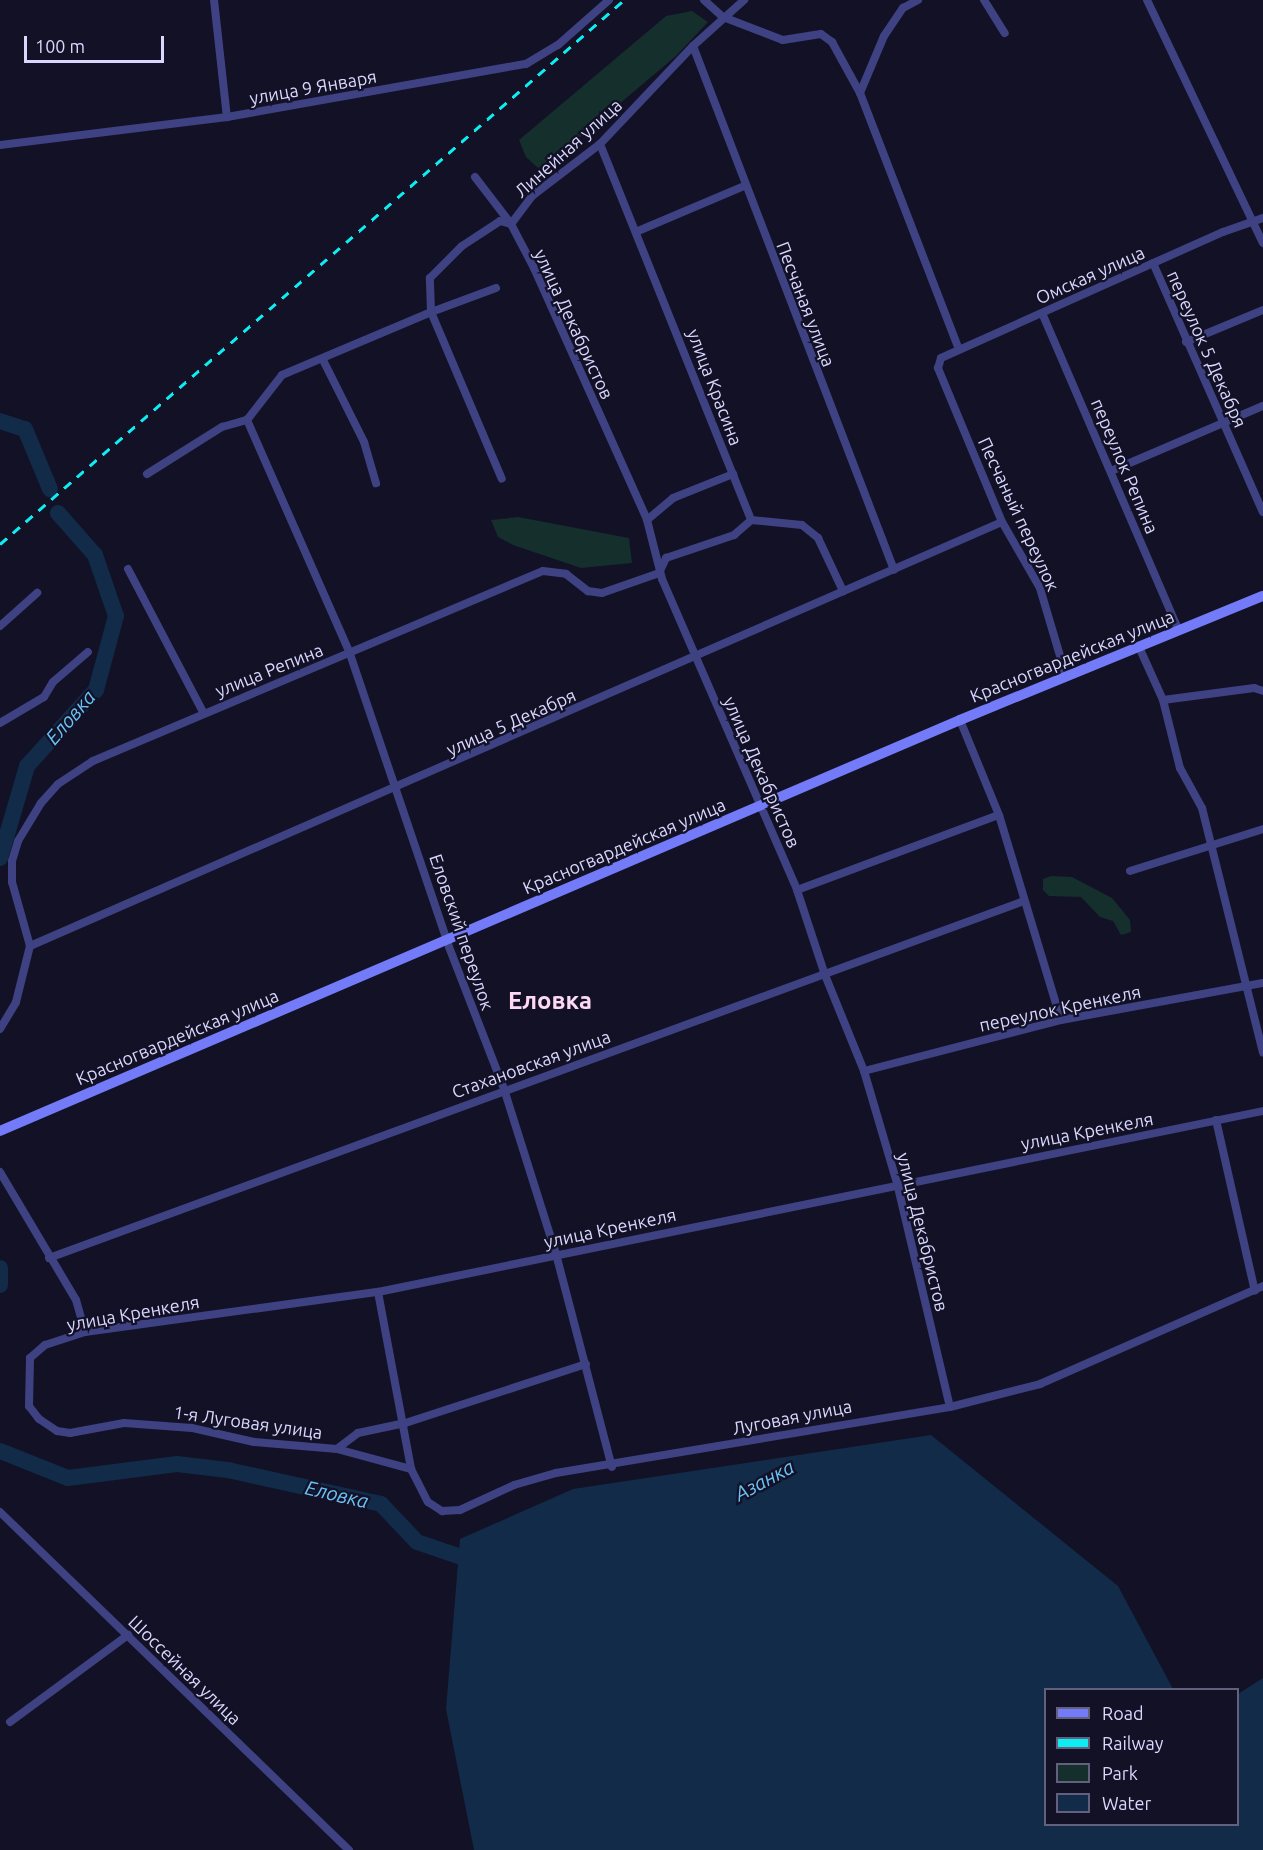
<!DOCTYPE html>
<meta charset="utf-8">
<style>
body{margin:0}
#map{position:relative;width:1263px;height:1850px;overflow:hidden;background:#121126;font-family:Ubuntu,sans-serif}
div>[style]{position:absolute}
.green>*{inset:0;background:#142f2c}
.water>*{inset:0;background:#112b49}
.river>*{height:16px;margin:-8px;padding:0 8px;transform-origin:8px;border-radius:8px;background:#112b49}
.street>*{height:8px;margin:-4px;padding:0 4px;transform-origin:4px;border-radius:4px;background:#3e4182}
.secondary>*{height:10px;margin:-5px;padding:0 5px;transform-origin:5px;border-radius:5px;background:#747bf8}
.rail>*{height:3px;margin-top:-1.5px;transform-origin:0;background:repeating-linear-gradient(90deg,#0eeef2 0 9px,transparent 0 17px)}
span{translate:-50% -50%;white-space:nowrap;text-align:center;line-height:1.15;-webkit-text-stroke:4.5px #121126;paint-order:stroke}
.street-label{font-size:18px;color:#d9d7fd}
.water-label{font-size:20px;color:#6bc2f7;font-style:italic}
.district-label{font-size:24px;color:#fdd9f3;font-weight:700}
.legend{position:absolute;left:1044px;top:1688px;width:195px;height:138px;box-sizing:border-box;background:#121126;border:2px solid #62607c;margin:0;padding:8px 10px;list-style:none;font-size:18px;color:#d9d7fd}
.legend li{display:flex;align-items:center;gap:12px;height:30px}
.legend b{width:30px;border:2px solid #62607c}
.scale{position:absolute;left:24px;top:36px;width:140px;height:27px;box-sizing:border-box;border:3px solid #d9d7fd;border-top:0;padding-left:8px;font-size:18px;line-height:21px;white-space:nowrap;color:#d9d7fd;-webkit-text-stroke:4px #121126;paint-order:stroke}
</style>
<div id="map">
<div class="green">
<div style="clip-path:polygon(692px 11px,708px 22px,676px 56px,560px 154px,538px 168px,526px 157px,519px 140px,666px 16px)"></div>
<div style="clip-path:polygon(518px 517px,629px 538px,632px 563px,581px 568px,513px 545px,498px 537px,491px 520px)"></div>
<div style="clip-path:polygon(1051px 876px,1072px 877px,1112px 898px,1130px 920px,1131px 932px,1121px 935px,1113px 921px,1100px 917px,1081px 897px,1049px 896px,1043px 890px,1043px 879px)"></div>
</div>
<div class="water">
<div style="clip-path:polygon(931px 1435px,1118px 1586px,1173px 1689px,1046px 1690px,1046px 1824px,1238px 1824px,1238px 1694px,1263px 1678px,1263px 1850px,474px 1850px,446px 1709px,460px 1539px,573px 1489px)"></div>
</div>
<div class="river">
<div style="left:0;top:421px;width:26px;rotate:18deg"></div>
<div style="left:25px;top:429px;width:65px;rotate:67.4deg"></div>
<div style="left:0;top:858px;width:96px;rotate:-73.6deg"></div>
<div style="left:27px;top:766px;width:103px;rotate:-47.8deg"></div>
<div style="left:96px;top:690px;width:77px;rotate:-74.9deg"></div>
<div style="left:116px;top:616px;width:65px;rotate:-109deg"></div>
<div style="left:95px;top:555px;width:56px;rotate:-131.4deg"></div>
<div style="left:0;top:1268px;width:17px;rotate:90deg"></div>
<div style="left:0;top:1451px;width:73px;rotate:21.7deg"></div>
<div style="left:68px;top:1478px;width:110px;rotate:-7.3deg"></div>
<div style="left:177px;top:1464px;width:51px;rotate:6.7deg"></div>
<div style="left:228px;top:1470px;width:157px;rotate:12.5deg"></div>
<div style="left:381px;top:1504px;width:52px;rotate:46.5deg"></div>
<div style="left:417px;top:1542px;width:65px;rotate:18.7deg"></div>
</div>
<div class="street">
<div style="left:214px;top:0;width:118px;rotate:83.7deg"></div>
<div style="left:704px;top:0;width:25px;rotate:42deg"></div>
<div style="left:723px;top:17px;width:64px;rotate:21deg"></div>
<div style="left:783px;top:40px;width:38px;rotate:-9deg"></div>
<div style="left:821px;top:34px;width:14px;rotate:36deg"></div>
<div style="left:832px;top:42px;width:58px;rotate:61.2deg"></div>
<div style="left:860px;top:93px;width:62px;rotate:-67.2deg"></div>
<div style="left:884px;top:36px;width:34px;rotate:-56deg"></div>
<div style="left:903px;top:8px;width:17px;rotate:-28deg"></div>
<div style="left:984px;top:0;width:39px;rotate:58deg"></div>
<div style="left:1147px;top:0;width:269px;rotate:64.5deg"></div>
<div style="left:693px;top:46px;width:561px;rotate:69.01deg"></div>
<div style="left:860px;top:93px;width:274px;rotate:68.9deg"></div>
<div style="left:600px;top:144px;width:405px;rotate:68.1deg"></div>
<div style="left:751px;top:520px;width:51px;rotate:5.6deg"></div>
<div style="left:802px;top:525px;width:21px;rotate:39deg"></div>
<div style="left:818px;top:538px;width:59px;rotate:64.7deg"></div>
<div style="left:0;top:145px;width:229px;rotate:-7deg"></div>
<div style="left:227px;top:117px;width:304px;rotate:-10.1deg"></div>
<div style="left:526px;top:64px;width:37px;rotate:-31deg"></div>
<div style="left:558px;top:45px;width:68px;rotate:-41.4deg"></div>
<div style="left:475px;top:177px;width:59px;rotate:52.5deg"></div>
<div style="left:511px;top:224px;width:50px;rotate:62.4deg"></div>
<div style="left:534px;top:268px;width:276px;rotate:65.8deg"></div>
<div style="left:647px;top:520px;width:61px;rotate:75.7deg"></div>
<div style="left:662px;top:579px;width:339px;rotate:66.5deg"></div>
<div style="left:797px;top:890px;width:89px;rotate:71.8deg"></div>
<div style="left:825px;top:975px;width:104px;rotate:67.9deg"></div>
<div style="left:864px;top:1071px;width:117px;rotate:73.6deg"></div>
<div style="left:897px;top:1183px;width:230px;rotate:76.7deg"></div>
<div style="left:638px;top:231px;width:115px;rotate:-23deg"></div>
<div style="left:1153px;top:263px;width:272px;rotate:66.2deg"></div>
<div style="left:496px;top:288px;width:69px;rotate:159.7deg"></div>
<div style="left:431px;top:312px;width:181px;rotate:67deg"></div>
<div style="left:1042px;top:313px;width:346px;rotate:66.7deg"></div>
<div style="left:1186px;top:342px;width:83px;rotate:-22.6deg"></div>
<div style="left:323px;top:360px;width:92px;rotate:63.4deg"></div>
<div style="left:364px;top:442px;width:43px;rotate:73.7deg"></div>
<div style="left:247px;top:420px;width:256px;rotate:66.2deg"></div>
<div style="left:350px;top:654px;width:309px;rotate:71.3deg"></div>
<div style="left:449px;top:947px;width:152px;rotate:68.8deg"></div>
<div style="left:504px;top:1089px;width:173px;rotate:72.5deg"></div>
<div style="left:556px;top:1254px;width:220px;rotate:75.3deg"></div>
<div style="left:1111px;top:471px;width:165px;rotate:-23.2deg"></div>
<div style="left:147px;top:474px;width:89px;rotate:-32.1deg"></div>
<div style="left:222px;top:427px;width:26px;rotate:-16deg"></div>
<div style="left:247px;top:420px;width:57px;rotate:-52.1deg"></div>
<div style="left:282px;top:375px;width:162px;rotate:-22.9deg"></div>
<div style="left:431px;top:312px;width:34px;rotate:-92deg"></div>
<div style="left:430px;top:278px;width:45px;rotate:-45deg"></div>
<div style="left:462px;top:246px;width:45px;rotate:-33.3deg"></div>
<div style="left:500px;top:221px;width:11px;rotate:15deg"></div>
<div style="left:511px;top:224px;width:35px;rotate:-53deg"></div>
<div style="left:532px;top:196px;width:86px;rotate:-37.4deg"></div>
<div style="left:600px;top:144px;width:135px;rotate:-46.5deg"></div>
<div style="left:693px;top:46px;width:69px;rotate:-42deg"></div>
<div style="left:647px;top:520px;width:34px;rotate:-40deg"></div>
<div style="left:673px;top:498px;width:65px;rotate:-21.8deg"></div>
<div style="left:128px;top:569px;width:161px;rotate:62.3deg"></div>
<div style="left:0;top:626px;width:50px;rotate:-41.7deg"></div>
<div style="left:1139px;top:647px;width:58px;rotate:65.6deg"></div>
<div style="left:1163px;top:700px;width:70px;rotate:76deg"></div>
<div style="left:1180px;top:768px;width:46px;rotate:61.2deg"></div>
<div style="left:1202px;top:808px;width:252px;rotate:76deg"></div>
<div style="left:1066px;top:676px;width:92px;rotate:-106.5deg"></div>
<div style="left:1040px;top:588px;width:76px;rotate:-119.9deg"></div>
<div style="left:1002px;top:522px;width:167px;rotate:-112.6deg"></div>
<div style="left:938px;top:368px;width:10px;rotate:-73deg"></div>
<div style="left:941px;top:358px;width:309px;rotate:-24.1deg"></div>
<div style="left:1223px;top:232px;width:42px;rotate:-19.3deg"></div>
<div style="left:1163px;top:700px;width:92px;rotate:-7.5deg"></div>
<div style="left:1254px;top:688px;width:9px;rotate:18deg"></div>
<div style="left:960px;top:720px;width:103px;rotate:67.7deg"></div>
<div style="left:999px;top:815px;width:214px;rotate:73.2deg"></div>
<div style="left:0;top:723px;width:51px;rotate:-30.6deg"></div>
<div style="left:44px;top:697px;width:17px;rotate:-59deg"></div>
<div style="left:53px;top:682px;width:46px;rotate:-40.6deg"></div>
<div style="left:1130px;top:871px;width:139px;rotate:-17.5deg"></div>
<div style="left:797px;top:890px;width:215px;rotate:-20.4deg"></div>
<div style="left:30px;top:946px;width:1060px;rotate:-23.57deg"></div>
<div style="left:30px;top:946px;width:66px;rotate:-105.7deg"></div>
<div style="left:12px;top:882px;width:21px;rotate:-90deg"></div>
<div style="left:12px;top:861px;width:21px;rotate:-73deg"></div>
<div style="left:18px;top:841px;width:44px;rotate:-58.8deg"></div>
<div style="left:41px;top:803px;width:25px;rotate:-48deg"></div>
<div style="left:58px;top:784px;width:42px;rotate:-33.3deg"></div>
<div style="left:93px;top:761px;width:488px;rotate:-22.9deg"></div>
<div style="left:543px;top:571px;width:23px;rotate:7deg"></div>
<div style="left:566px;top:574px;width:28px;rotate:38deg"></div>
<div style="left:588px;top:591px;width:14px;rotate:8deg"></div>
<div style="left:602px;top:593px;width:60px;rotate:-19.3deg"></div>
<div style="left:659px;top:573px;width:17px;rotate:-65deg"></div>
<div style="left:666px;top:558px;width:72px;rotate:-18.7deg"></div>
<div style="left:734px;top:535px;width:23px;rotate:-41deg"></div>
<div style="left:0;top:1029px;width:31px;rotate:-59deg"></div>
<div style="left:16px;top:1002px;width:58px;rotate:-76deg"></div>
<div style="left:864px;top:1071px;width:203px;rotate:-14.5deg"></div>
<div style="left:1061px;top:1020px;width:205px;rotate:-10.4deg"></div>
<div style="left:1216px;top:1120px;width:175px;rotate:77.2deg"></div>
<div style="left:0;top:1172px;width:149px;rotate:59.3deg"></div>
<div style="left:76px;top:1300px;width:33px;rotate:74deg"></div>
<div style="left:49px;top:1258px;width:1038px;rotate:-20.11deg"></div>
<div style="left:378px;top:1292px;width:180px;rotate:79.4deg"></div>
<div style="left:586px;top:1364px;width:190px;rotate:161.9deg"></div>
<div style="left:405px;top:1423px;width:48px;rotate:168deg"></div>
<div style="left:358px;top:1433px;width:26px;rotate:143deg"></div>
<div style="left:337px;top:1449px;width:83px;rotate:-175.2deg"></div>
<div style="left:254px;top:1442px;width:64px;rotate:-167.3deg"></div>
<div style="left:192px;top:1428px;width:68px;rotate:-175.8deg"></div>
<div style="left:124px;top:1423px;width:55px;rotate:169.5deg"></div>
<div style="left:70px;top:1433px;width:13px;rotate:-171deg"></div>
<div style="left:57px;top:1431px;width:22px;rotate:-146deg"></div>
<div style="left:39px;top:1419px;width:16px;rotate:-128deg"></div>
<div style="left:29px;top:1406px;width:48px;rotate:-88.8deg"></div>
<div style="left:30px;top:1358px;width:20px;rotate:-41deg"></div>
<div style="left:45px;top:1345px;width:42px;rotate:-18deg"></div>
<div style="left:85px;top:1332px;width:296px;rotate:-7.8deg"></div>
<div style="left:378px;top:1292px;width:903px;rotate:-11.56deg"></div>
<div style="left:337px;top:1449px;width:77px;rotate:15.1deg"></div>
<div style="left:411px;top:1469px;width:37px;rotate:63deg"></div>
<div style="left:428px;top:1502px;width:17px;rotate:33deg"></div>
<div style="left:442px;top:1511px;width:18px;rotate:-3deg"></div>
<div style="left:460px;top:1510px;width:60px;rotate:-24.8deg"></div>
<div style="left:514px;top:1485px;width:44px;rotate:-15.9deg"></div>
<div style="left:556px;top:1473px;width:399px;rotate:-9.5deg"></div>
<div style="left:950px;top:1407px;width:93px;rotate:-14.3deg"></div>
<div style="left:1040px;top:1384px;width:244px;rotate:-23.7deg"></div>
<div style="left:0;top:1512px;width:486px;rotate:44.1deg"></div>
<div style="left:10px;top:1722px;width:147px;rotate:-36.4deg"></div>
</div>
<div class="secondary">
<div style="left:0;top:1131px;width:1044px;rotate:-23.18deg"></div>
<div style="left:960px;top:720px;width:327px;rotate:-22.3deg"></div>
</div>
<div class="rail">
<div style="left:0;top:544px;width:828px;rotate:-41.08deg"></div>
</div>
<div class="street-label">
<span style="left:313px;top:87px;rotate:-10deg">улица 9 Января</span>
<span style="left:568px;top:148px;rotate:-42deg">Линейная улица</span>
<span style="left:1090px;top:275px;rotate:-24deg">Омская улица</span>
<span style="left:806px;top:304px;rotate:69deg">Песчаная улица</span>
<span style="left:574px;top:324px;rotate:65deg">улица Декабристов</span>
<span style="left:1207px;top:349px;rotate:66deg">переулок 5 Декабря</span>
<span style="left:715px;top:387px;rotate:69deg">улица Красина</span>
<span style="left:1125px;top:466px;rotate:67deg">переулок Репина</span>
<span style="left:1019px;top:514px;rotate:65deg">Песчаный переулок</span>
<span style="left:1072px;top:656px;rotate:-22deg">Красногвардейская улица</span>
<span style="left:269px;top:670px;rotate:-22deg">улица Репина</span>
<span style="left:511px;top:722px;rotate:-24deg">улица 5 Декабря</span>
<span style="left:762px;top:772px;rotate:66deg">улица Декабристов</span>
<span style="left:624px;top:846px;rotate:-23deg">Красногвардейская улица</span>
<span style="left:462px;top:932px;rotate:71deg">Еловский переулок</span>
<span style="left:1060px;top:1008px;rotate:-12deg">переулок Кренкеля</span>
<span style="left:177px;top:1037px;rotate:-23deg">Красногвардейская улица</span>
<span style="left:531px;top:1064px;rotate:-20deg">Стахановская улица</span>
<span style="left:1087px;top:1131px;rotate:-11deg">улица Кренкеля</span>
<span style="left:610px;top:1228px;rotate:-12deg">улица Кренкеля</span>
<span style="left:923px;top:1232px;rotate:76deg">улица Декабристов</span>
<span style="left:133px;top:1313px;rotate:-10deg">улица Кренкеля</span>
<span style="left:792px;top:1417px;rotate:-11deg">Луговая улица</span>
<span style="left:248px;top:1422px;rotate:8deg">1-я Луговая улица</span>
<span style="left:185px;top:1670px;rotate:44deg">Шоссейная улица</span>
</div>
<div class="water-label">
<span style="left:70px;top:717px;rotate:-49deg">Еловка</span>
<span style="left:764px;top:1480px;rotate:-28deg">Азанка</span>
<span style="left:337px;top:1494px;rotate:13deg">Еловка</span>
</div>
<div class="district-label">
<span style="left:550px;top:1001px">Еловка</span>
</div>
<ul class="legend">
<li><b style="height:8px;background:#747bf8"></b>Road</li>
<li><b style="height:8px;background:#0eeef2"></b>Railway</li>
<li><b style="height:16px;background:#142f2c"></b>Park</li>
<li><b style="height:16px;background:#112b49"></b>Water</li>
</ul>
<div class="scale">100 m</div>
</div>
